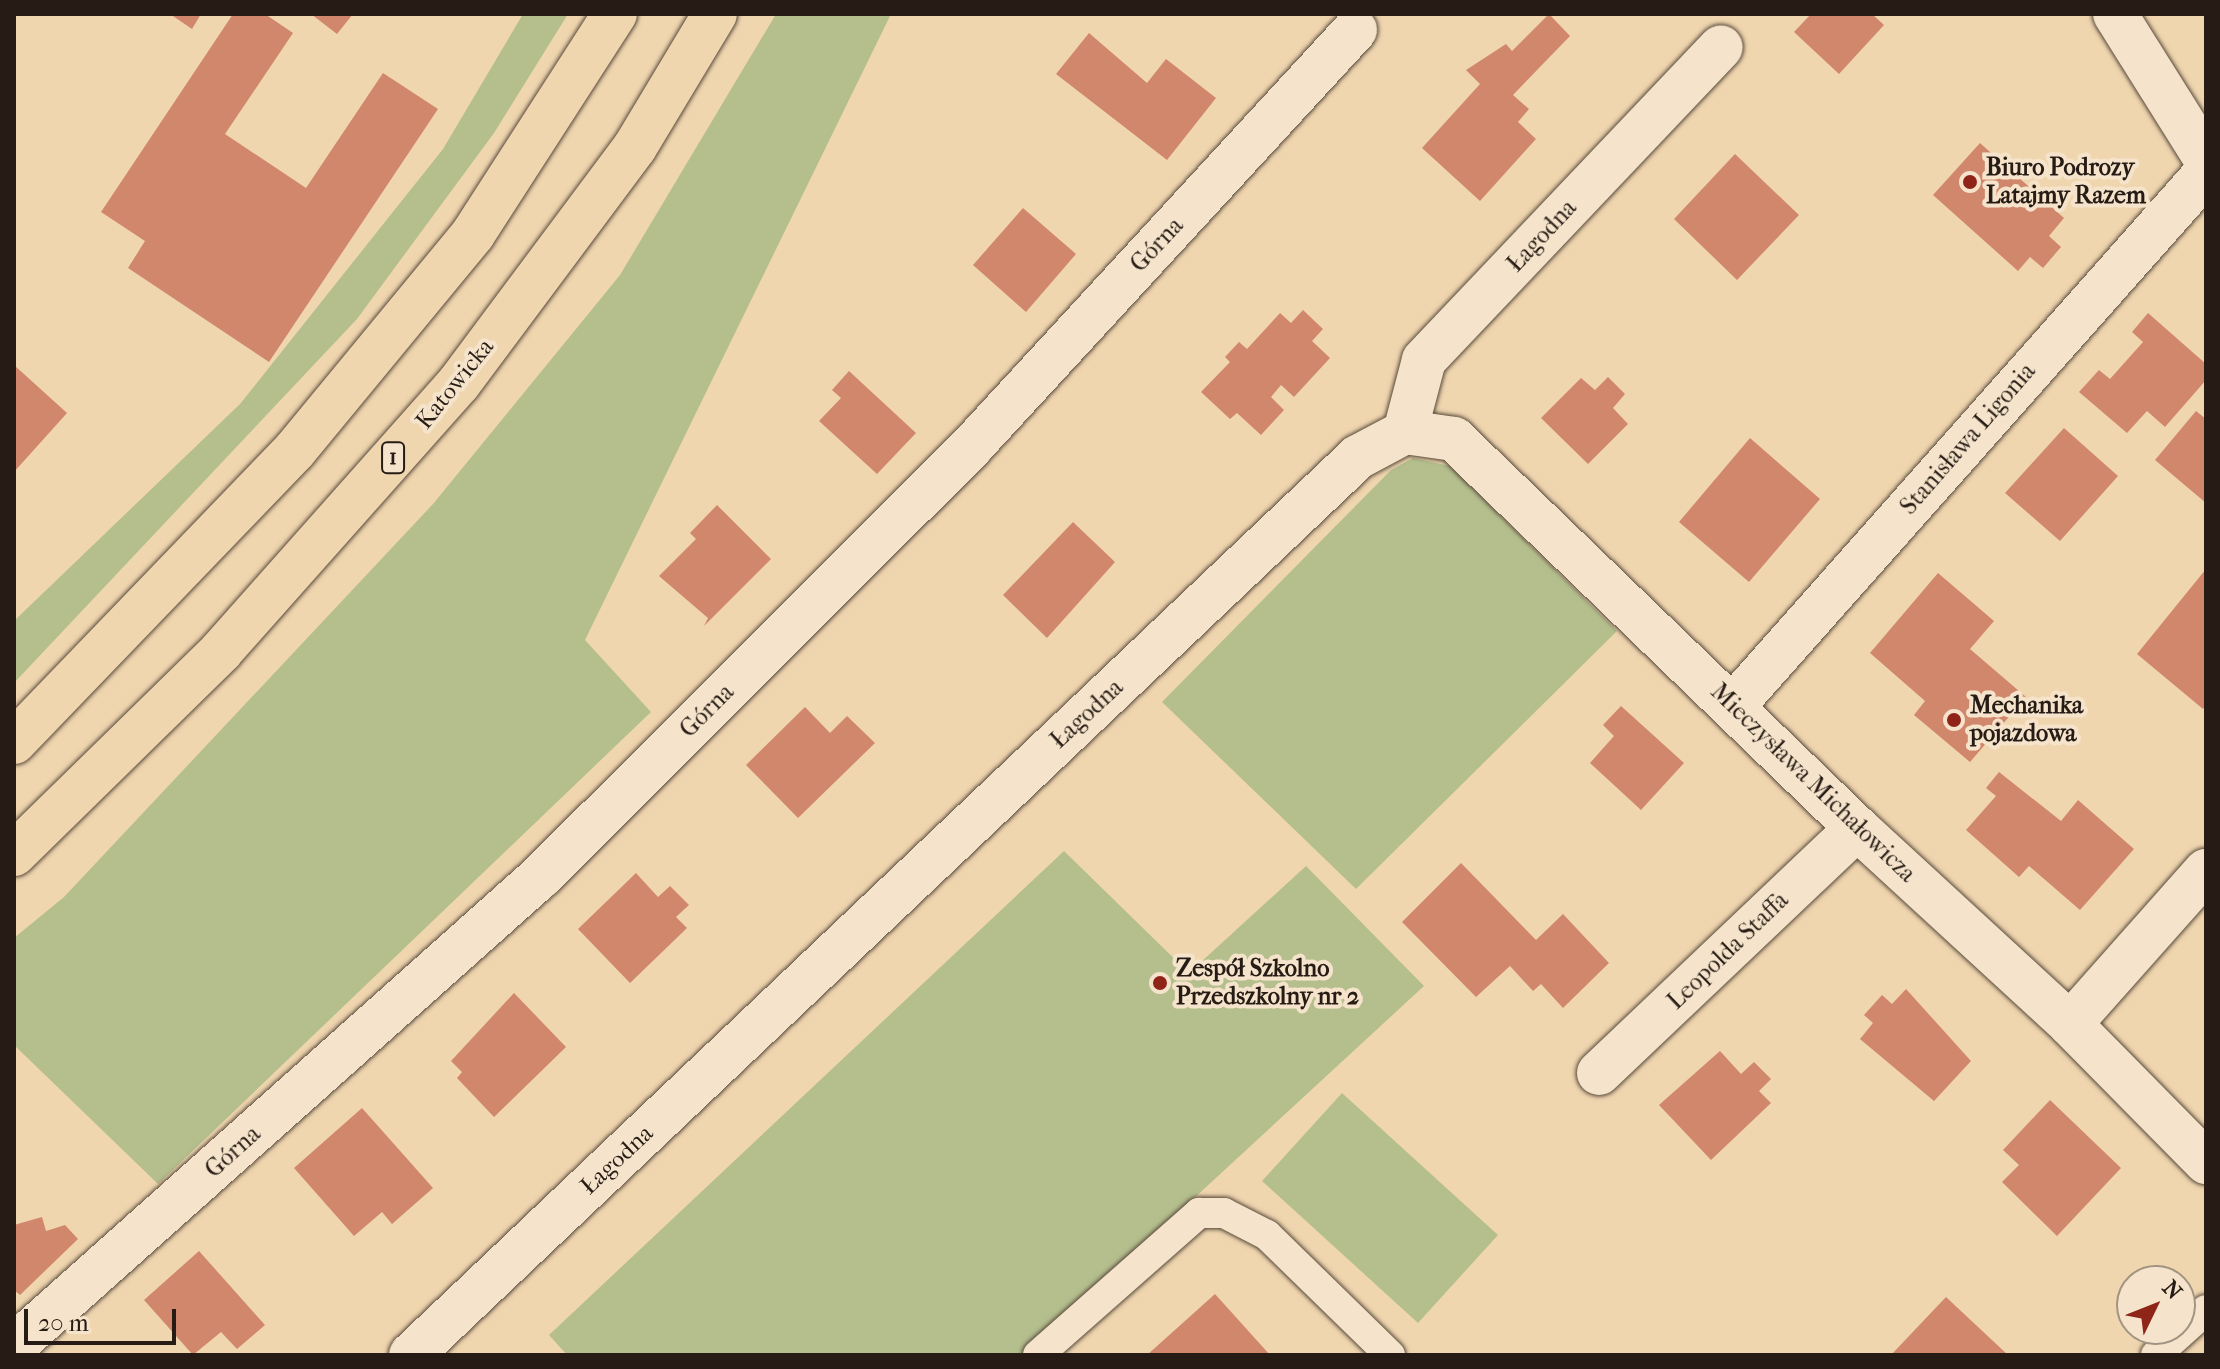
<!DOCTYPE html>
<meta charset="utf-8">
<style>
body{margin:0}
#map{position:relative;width:2220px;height:1369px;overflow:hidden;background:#f0d6af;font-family:"IM FELL French Canon",serif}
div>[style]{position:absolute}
.green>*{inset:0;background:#b5bf8e}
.building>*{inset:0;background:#d0876c}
.roads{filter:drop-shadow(0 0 2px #584a3c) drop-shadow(0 0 2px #584a3c)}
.lane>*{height:30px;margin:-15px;padding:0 15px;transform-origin:15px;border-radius:15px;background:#f5e4cb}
.street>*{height:44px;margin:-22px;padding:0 22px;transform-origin:22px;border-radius:22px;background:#f5e4cb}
.secondary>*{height:44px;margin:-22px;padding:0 22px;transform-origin:22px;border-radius:22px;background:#f5e4cb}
.primary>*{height:44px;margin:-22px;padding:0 22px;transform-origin:22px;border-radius:22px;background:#f0d6af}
.dots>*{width:22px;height:22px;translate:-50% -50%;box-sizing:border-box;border:4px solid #f5e4cb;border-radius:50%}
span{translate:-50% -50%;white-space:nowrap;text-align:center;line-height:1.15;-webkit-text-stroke:8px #f5e4cb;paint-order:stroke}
.shield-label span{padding:2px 6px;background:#f5e4cb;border:2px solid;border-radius:6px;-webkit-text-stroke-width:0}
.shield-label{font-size:22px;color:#261c15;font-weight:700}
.poi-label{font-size:24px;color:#261c15;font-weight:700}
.left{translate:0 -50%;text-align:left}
.street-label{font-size:24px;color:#261c15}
.frame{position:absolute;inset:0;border:16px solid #261c15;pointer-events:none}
.north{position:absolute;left:2116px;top:1265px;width:80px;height:80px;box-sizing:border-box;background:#f5e4cb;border:2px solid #a29482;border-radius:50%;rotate:47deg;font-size:22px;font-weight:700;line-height:32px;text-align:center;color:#261c15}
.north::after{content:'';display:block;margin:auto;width:28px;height:36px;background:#8f2418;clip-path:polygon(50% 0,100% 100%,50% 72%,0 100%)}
.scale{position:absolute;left:24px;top:1309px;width:152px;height:36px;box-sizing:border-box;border:4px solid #261c15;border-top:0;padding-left:10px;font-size:24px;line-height:28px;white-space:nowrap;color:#261c15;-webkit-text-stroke:6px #f5e4cb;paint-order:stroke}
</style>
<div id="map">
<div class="green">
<div style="clip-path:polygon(523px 14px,568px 14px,494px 133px,357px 319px,14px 683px,14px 621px,240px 404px,443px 149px)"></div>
<div style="clip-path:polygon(776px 14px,891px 14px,585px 640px,651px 712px,158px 1184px,14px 1045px,14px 938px,64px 897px,433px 504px,620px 275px)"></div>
<div style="clip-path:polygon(1413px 458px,1450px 466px,1617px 631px,1356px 889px,1162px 702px,1391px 470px)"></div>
<div style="clip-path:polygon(1064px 851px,1189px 973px,1306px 866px,1424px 986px,1024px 1355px,567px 1355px,549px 1335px)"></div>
<div style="clip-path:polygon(1342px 1093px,1498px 1235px,1418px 1323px,1262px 1181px)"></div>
</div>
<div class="building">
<div style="clip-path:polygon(170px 14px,201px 14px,192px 29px)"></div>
<div style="clip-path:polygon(233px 14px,265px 14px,293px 33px,225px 134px,306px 188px,383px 73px,438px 109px,269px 362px,128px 268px,145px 241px,101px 212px)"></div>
<div style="clip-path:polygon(311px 14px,353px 14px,337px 34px)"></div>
<div style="clip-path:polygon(1549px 14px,1570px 36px,1513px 95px,1529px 109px,1518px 122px,1536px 139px,1480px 201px,1422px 148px,1480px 84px,1466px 70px,1506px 44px,1512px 51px)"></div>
<div style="clip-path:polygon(1811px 14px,1872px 14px,1884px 25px,1839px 74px,1794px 32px)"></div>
<div style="clip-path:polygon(1089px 33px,1147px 83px,1166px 59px,1216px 98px,1167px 160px,1056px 74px)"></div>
<div style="clip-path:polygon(1980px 143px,2064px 218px,2049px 236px,2061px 247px,2043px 268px,2030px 257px,2018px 271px,1933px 195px)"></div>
<div style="clip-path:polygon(1735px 154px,1799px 215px,1737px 280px,1674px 219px)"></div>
<div style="clip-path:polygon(1023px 208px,1076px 254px,1026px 312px,973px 265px)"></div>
<div style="clip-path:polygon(1303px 310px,1323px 329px,1312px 341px,1330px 358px,1294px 397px,1281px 385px,1271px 397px,1284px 410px,1261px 435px,1237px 413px,1230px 419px,1201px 392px,1230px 362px,1225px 357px,1239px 342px,1247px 349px,1280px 313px,1291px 323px)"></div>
<div style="clip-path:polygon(2148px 313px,2206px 364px,2206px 380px,2165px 427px,2147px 411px,2127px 433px,2079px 392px,2099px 370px,2110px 379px,2143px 342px,2132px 332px)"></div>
<div style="clip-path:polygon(14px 365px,67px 413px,14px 472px)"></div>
<div style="clip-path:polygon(849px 371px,916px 433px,877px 474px,819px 421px,841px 398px,832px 390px)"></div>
<div style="clip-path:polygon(1608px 377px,1625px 394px,1613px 408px,1628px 424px,1588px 464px,1541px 418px,1581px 378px,1595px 390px)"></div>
<div style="clip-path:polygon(2196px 411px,2206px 419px,2206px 503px,2155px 460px)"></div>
<div style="clip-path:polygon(2064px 428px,2118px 476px,2060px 541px,2005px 493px)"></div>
<div style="clip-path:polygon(1750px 438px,1820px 499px,1749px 582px,1679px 522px)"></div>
<div style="clip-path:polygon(717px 505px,771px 559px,704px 626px,708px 618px,659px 576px,696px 539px,690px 533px)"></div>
<div style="clip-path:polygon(1073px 522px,1115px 562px,1047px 638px,1003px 595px)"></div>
<div style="clip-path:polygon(2206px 569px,2206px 705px,2203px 709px,2137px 654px)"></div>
<div style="clip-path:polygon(1938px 573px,1994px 621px,1970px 649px,2026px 697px,1970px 762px,1914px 715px,1925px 701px,1870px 653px)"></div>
<div style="clip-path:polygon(1621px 706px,1684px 763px,1641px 810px,1590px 763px,1614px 736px,1603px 725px)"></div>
<div style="clip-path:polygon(805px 707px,830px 733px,847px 716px,875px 743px,798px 818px,746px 765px)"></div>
<div style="clip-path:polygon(1999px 772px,2061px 821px,2078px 800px,2134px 849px,2080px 910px,2029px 866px,2019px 877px,1966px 830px,1996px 796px,1986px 788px)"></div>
<div style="clip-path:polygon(1461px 863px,1536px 940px,1563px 914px,1609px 963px,1563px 1008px,1541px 984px,1533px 991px,1510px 966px,1476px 997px,1402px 922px)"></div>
<div style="clip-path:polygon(636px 873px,658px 897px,670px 886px,689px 905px,676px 917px,687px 928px,630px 983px,578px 929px)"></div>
<div style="clip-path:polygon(1906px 989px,1971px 1061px,1934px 1101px,1860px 1039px,1873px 1023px,1864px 1015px,1882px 995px,1892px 1004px)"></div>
<div style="clip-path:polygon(514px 993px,566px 1047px,494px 1117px,457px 1078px,462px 1072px,451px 1061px)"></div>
<div style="clip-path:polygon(1720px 1051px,1741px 1074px,1754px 1062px,1771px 1079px,1759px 1091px,1771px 1103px,1711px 1160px,1659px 1105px)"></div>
<div style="clip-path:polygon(2050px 1100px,2121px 1168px,2057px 1236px,2002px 1182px,2019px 1165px,2003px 1150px)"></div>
<div style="clip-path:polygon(362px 1108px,433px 1188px,392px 1224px,382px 1212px,354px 1236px,294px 1168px)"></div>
<div style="clip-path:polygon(42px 1217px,46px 1231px,65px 1225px,78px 1239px,20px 1295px,14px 1290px,14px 1225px)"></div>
<div style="clip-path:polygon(199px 1251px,265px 1325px,237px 1349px,221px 1332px,193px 1355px,144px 1300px)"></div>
<div style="clip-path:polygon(1215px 1294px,1270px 1355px,1147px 1355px)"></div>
<div style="clip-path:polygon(1946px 1297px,2008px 1355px,1891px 1355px)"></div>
</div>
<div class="roads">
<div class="lane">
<div style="left:1038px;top:1355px;width:215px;rotate:-41.4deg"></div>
<div style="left:1199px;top:1213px;width:25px"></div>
<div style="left:1224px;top:1213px;width:48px;rotate:27.1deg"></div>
<div style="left:1267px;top:1235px;width:172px;rotate:44.3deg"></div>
<div style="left:2156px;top:1355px;width:67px;rotate:-42deg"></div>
</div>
<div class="street">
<div style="left:1405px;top:432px;width:49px;rotate:8.1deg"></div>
<div style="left:1454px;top:439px;width:560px;rotate:43.99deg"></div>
<div style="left:1857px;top:828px;width:289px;rotate:42.6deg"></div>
<div style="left:2070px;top:1024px;width:194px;rotate:45.4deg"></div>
<div style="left:1733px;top:706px;width:713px;rotate:-48.41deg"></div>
<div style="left:2070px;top:1024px;width:205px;rotate:-48.4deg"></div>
<div style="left:1599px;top:1073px;width:356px;rotate:-43.5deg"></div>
<div style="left:14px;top:1346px;width:706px;rotate:-41.73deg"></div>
<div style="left:541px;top:876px;width:607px;rotate:-44.93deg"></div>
<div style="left:971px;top:447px;width:567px;rotate:-47.36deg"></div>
<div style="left:411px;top:1355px;width:1305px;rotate:-43.48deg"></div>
<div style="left:1358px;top:457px;width:53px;rotate:-28deg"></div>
<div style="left:1405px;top:432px;width:74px;rotate:-75.2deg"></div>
<div style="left:1424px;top:360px;width:431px;rotate:-46.5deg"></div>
</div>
<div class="secondary">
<div style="left:2115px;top:14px;width:171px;rotate:57.9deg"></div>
</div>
<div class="primary">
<div style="left:14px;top:742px;width:405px;rotate:-46.1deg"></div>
<div style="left:295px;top:450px;width:280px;rotate:-50.5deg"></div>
<div style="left:473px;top:234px;width:262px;rotate:-57.2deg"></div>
<div style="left:14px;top:854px;width:290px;rotate:-44.4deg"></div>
<div style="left:221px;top:651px;width:358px;rotate:-48.4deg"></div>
<div style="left:459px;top:383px;width:294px;rotate:-53.3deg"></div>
<div style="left:635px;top:147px;width:155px;rotate:-59deg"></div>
</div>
</div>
<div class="dots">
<div style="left:1970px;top:182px;background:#8f2418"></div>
<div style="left:1954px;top:720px;background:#8f2418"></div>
<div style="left:1160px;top:983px;background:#8f2418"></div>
</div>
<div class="shield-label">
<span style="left:393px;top:458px">1</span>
</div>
<div class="poi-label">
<span class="left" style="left:1986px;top:182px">Biuro Podrozy<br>Latajmy Razem</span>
<span class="left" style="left:1970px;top:720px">Mechanika<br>pojazdowa</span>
<span class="left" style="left:1176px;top:983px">Zespół Szkolno<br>Przedszkolny nr 2</span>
</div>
<div class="street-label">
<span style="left:1542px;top:236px;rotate:-47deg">Łagodna</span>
<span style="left:1157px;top:245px;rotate:-47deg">Górna</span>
<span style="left:455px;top:384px;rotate:-51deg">Katowicka</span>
<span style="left:1968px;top:439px;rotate:-49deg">Stanisława Ligonia</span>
<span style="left:707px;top:711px;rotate:-45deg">Górna</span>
<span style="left:1087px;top:714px;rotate:-43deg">Łagodna</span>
<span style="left:1813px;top:783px;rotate:44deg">Mieczysława Michałowicza</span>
<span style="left:1728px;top:951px;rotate:-44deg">Leopolda Staffa</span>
<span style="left:233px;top:1152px;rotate:-42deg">Górna</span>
<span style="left:617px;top:1160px;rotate:-43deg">Łagodna</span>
</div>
<div class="frame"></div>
<div class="north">N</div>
<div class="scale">20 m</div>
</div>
